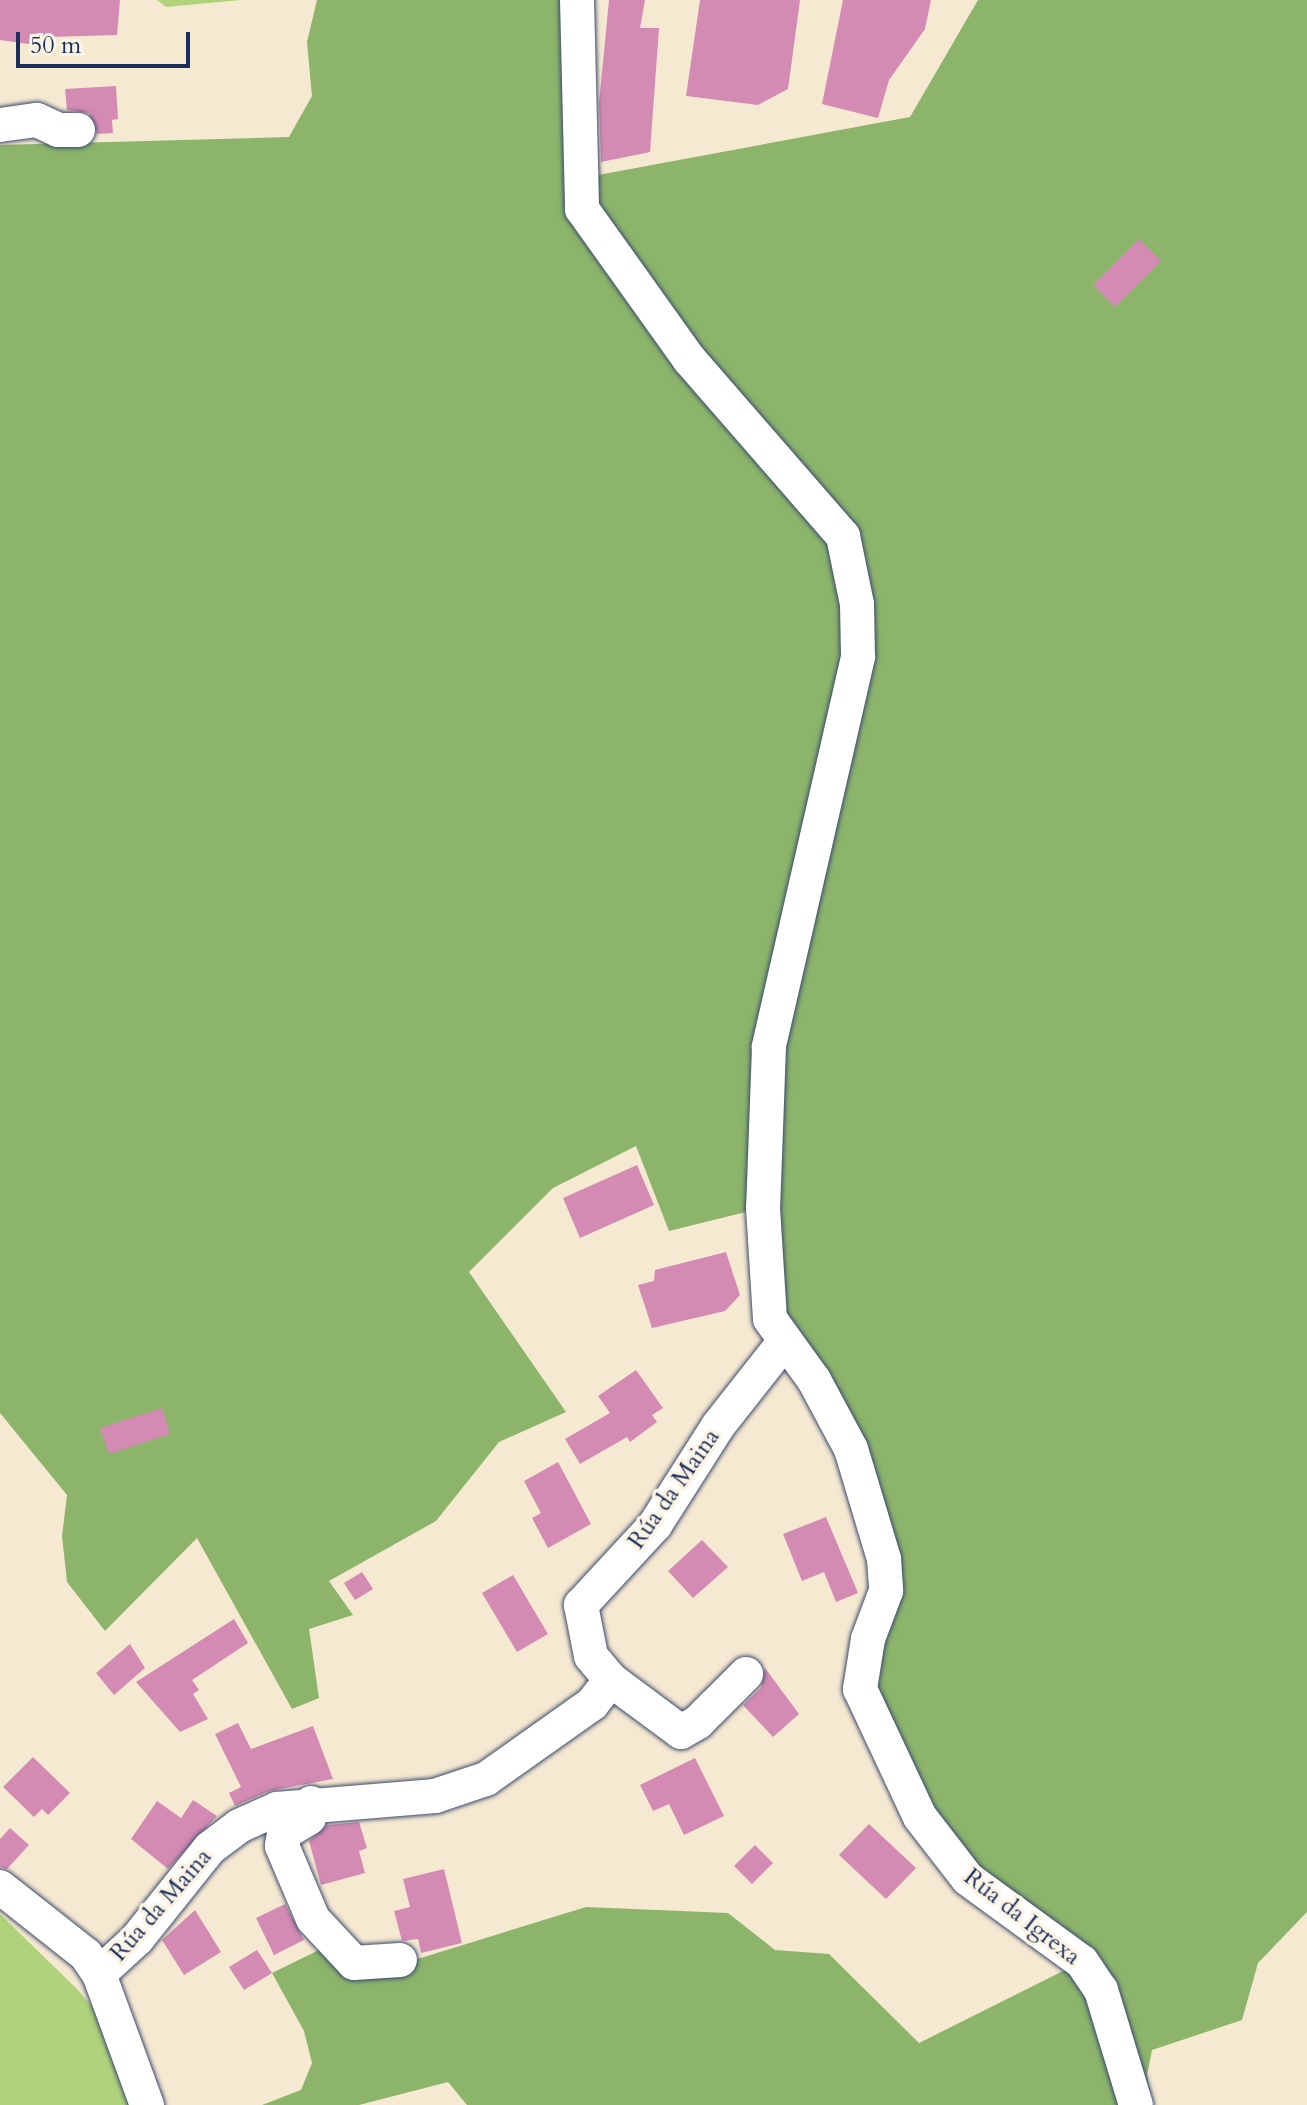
<!DOCTYPE html>
<meta charset="utf-8">
<style>
body{margin:0}
#map{position:relative;width:1307px;height:2105px;overflow:hidden;background:#f6e9d1;font-family:Cardo,serif}
div>[style]{position:absolute}
.green>*{inset:0;background:#b0d27b}
.forest>*{inset:0;background:#8cb46b}
.building>*{inset:0;background:#d48bb3}
.roads{filter:drop-shadow(0 0 2px #3c4b6f) drop-shadow(0 0 2px #3c4b6f)}
.minor>*{height:34px;margin:-17px;padding:0 17px;transform-origin:17px;border-radius:17px;background:#fff}
span{translate:-50% -50%;white-space:nowrap;text-align:center;line-height:1.15;-webkit-text-stroke:7px #fcf5e5;paint-order:stroke}
.street-label{font-size:24px;color:#1b2f5e}
.scale{position:absolute;left:16px;top:32px;width:174px;height:36px;box-sizing:border-box;border:4px solid #1b2f5e;border-top:0;padding-left:10px;font-size:24px;line-height:28px;white-space:nowrap;color:#1b2f5e;-webkit-text-stroke:6px #fcf5e5;paint-order:stroke}
</style>
<div id="map">
<div class="green">
<div style="clip-path:polygon(157px 0,241px 0,166px 7px)"></div>
<div style="clip-path:polygon(0 1914px,78px 1990px,124px 2045px,148px 2105px,0 2105px)"></div>
</div>
<div class="forest">
<div style="clip-path:polygon(317px 0,577px 0,582px 178px,910px 117px,978px 0,1307px 0,1307px 1912px,1258px 1963px,1242px 2020px,1152px 2050px,1147px 2075px,1153px 2105px,467px 2105px,448px 2082px,359px 2105px,262px 2105px,301px 2090px,312px 2063px,304px 2031px,272px 1973px,319px 1950px,349px 1980px,586px 1907px,728px 1913px,775px 1950px,829px 1954px,919px 2043px,1081px 1962px,968px 1879px,860px 1689px,886px 1591px,851px 1449px,770px 1319px,762px 1208px,669px 1231px,636px 1146px,553px 1188px,469px 1272px,566px 1412px,499px 1442px,436px 1521px,329px 1581px,353px 1615px,309px 1629px,319px 1698px,292px 1709px,197px 1538px,105px 1631px,67px 1582px,62px 1536px,67px 1495px,0 1413px,0 145px,289px 137px,312px 96px,307px 42px)"></div>
</div>
<div class="building">
<div style="clip-path:polygon(0 0,120px 0,117px 35px,49px 37px,43px 46px,0 40px)"></div>
<div style="clip-path:polygon(609px 0,645px 0,640px 28px,659px 28px,650px 152px,601px 162px,599px 103px)"></div>
<div style="clip-path:polygon(700px 0,800px 0,788px 89px,758px 105px,686px 96px)"></div>
<div style="clip-path:polygon(843px 0,931px 0,925px 29px,889px 80px,878px 118px,822px 104px)"></div>
<div style="clip-path:polygon(116px 86px,118px 119px,112px 120px,113px 133px,97px 134px,89px 113px,67px 110px,65px 89px)"></div>
<div style="clip-path:polygon(1139px 239px,1161px 261px,1115px 307px,1093px 285px)"></div>
<div style="clip-path:polygon(637px 1165px,654px 1205px,580px 1238px,563px 1198px)"></div>
<div style="clip-path:polygon(726px 1252px,740px 1295px,725px 1311px,652px 1328px,638px 1285px,654px 1281px,655px 1270px)"></div>
<div style="clip-path:polygon(636px 1370px,663px 1408px,652px 1415px,657px 1422px,630px 1442px,627px 1437px,580px 1464px,565px 1439px,610px 1413px,598px 1396px)"></div>
<div style="clip-path:polygon(162px 1408px,170px 1434px,109px 1454px,100px 1428px)"></div>
<div style="clip-path:polygon(558px 1462px,591px 1524px,548px 1548px,532px 1518px,541px 1513px,524px 1481px)"></div>
<div style="clip-path:polygon(826px 1517px,858px 1593px,836px 1602px,824px 1572px,802px 1581px,783px 1534px)"></div>
<div style="clip-path:polygon(702px 1540px,728px 1567px,693px 1598px,668px 1571px)"></div>
<div style="clip-path:polygon(362px 1572px,373px 1589px,355px 1600px,344px 1583px)"></div>
<div style="clip-path:polygon(513px 1575px,548px 1634px,517px 1652px,482px 1593px)"></div>
<div style="clip-path:polygon(234px 1619px,248px 1643px,192px 1680px,199px 1690px,193px 1694px,208px 1719px,180px 1732px,136px 1682px)"></div>
<div style="clip-path:polygon(130px 1644px,145px 1668px,114px 1695px,96px 1673px)"></div>
<div style="clip-path:polygon(765px 1668px,799px 1714px,773px 1737px,743px 1705px,761px 1688px)"></div>
<div style="clip-path:polygon(238px 1723px,251px 1749px,313px 1726px,333px 1779px,269px 1791px,235px 1806px,229px 1793px,241px 1787px,215px 1734px)"></div>
<div style="clip-path:polygon(33px 1757px,70px 1793px,48px 1815px,42px 1809px,34px 1817px,3px 1787px)"></div>
<div style="clip-path:polygon(695px 1758px,724px 1816px,684px 1835px,669px 1804px,653px 1811px,640px 1785px)"></div>
<div style="clip-path:polygon(193px 1800px,217px 1816px,168px 1869px,131px 1839px,157px 1801px,181px 1818px)"></div>
<div style="clip-path:polygon(359px 1822px,367px 1848px,359px 1851px,365px 1873px,321px 1885px,309px 1841px,327px 1825px)"></div>
<div style="clip-path:polygon(869px 1824px,916px 1868px,886px 1899px,839px 1855px)"></div>
<div style="clip-path:polygon(10px 1828px,29px 1845px,7px 1869px,0 1867px,0 1839px)"></div>
<div style="clip-path:polygon(755px 1845px,773px 1863px,752px 1884px,734px 1866px)"></div>
<div style="clip-path:polygon(444px 1869px,462px 1943px,421px 1953px,418px 1939px,402px 1941px,394px 1911px,410px 1907px,403px 1879px)"></div>
<div style="clip-path:polygon(285px 1904px,304px 1940px,274px 1955px,256px 1918px)"></div>
<div style="clip-path:polygon(195px 1910px,221px 1952px,184px 1975px,162px 1940px)"></div>
<div style="clip-path:polygon(257px 1950px,272px 1973px,244px 1990px,229px 1967px)"></div>
</div>
<div class="roads">
<div class="minor">
<div style="left:577px;top:0;width:209px;rotate:88.6deg"></div>
<div style="left:582px;top:209px;width:184px;rotate:54.5deg"></div>
<div style="left:689px;top:359px;width:235px;rotate:49deg"></div>
<div style="left:843px;top:536px;width:69px;rotate:78.4deg"></div>
<div style="left:857px;top:604px;width:53px;rotate:88.9deg"></div>
<div style="left:858px;top:657px;width:400px;rotate:102.9deg"></div>
<div style="left:769px;top:1047px;width:161px;rotate:92.1deg"></div>
<div style="left:763px;top:1208px;width:111px;rotate:86.4deg"></div>
<div style="left:770px;top:1319px;width:75px;rotate:54.2deg"></div>
<div style="left:814px;top:1380px;width:78px;rotate:61.8deg"></div>
<div style="left:851px;top:1449px;width:115px;rotate:73.3deg"></div>
<div style="left:884px;top:1559px;width:32px;rotate:86deg"></div>
<div style="left:886px;top:1591px;width:51px;rotate:110.6deg"></div>
<div style="left:868px;top:1639px;width:51px;rotate:99.1deg"></div>
<div style="left:860px;top:1689px;width:141px;rotate:64.9deg"></div>
<div style="left:920px;top:1817px;width:78px;rotate:52.3deg"></div>
<div style="left:968px;top:1879px;width:141px;rotate:36.1deg"></div>
<div style="left:1082px;top:1962px;width:34px;rotate:56deg"></div>
<div style="left:1101px;top:1990px;width:120px;rotate:73.1deg"></div>
<div style="left:0;top:125px;width:37px;rotate:-8deg"></div>
<div style="left:37px;top:120px;width:23px;rotate:25deg"></div>
<div style="left:58px;top:130px;width:20px"></div>
<div style="left:611px;top:1680px;width:87px;rotate:36.6deg"></div>
<div style="left:681px;top:1732px;width:20px;rotate:-30deg"></div>
<div style="left:698px;top:1722px;width:68px;rotate:-45deg"></div>
<div style="left:311px;top:1803px;width:15px;rotate:98deg"></div>
<div style="left:309px;top:1818px;width:29px;rotate:149deg"></div>
<div style="left:284px;top:1833px;width:13px;rotate:99deg"></div>
<div style="left:282px;top:1846px;width:79px;rotate:67deg"></div>
<div style="left:313px;top:1919px;width:60px;rotate:47deg"></div>
<div style="left:354px;top:1963px;width:46px;rotate:-3.7deg"></div>
<div style="left:0;top:1887px;width:110px;rotate:38.3deg"></div>
<div style="left:86px;top:1955px;width:23px;rotate:56deg"></div>
<div style="left:99px;top:1974px;width:140px;rotate:69.9deg"></div>
<div style="left:99px;top:1974px;width:52px;rotate:-42.6deg"></div>
<div style="left:137px;top:1939px;width:117px;rotate:-51.3deg"></div>
<div style="left:210px;top:1848px;width:36px;rotate:-37deg"></div>
<div style="left:239px;top:1826px;width:42px;rotate:-24.1deg"></div>
<div style="left:277px;top:1809px;width:159px;rotate:-4.7deg"></div>
<div style="left:435px;top:1796px;width:54px;rotate:-18.4deg"></div>
<div style="left:486px;top:1779px;width:130px;rotate:-35.3deg"></div>
<div style="left:592px;top:1704px;width:31px;rotate:-52deg"></div>
<div style="left:611px;top:1680px;width:31px;rotate:-130deg"></div>
<div style="left:591px;top:1656px;width:52px;rotate:-101.1deg"></div>
<div style="left:581px;top:1605px;width:109px;rotate:-47.2deg"></div>
<div style="left:655px;top:1525px;width:117px;rotate:-57.5deg"></div>
<div style="left:718px;top:1426px;width:107px;rotate:-51.8deg"></div>
</div>
</div>
<div class="street-label">
<span style="left:674px;top:1489px;rotate:-55deg">Rúa da Maina</span>
<span style="left:161px;top:1905px;rotate:-49deg">Rúa da Maina</span>
<span style="left:1022px;top:1917px;rotate:38deg">Rúa da Igrexa</span>
</div>
<div class="scale">50 m</div>
</div>
